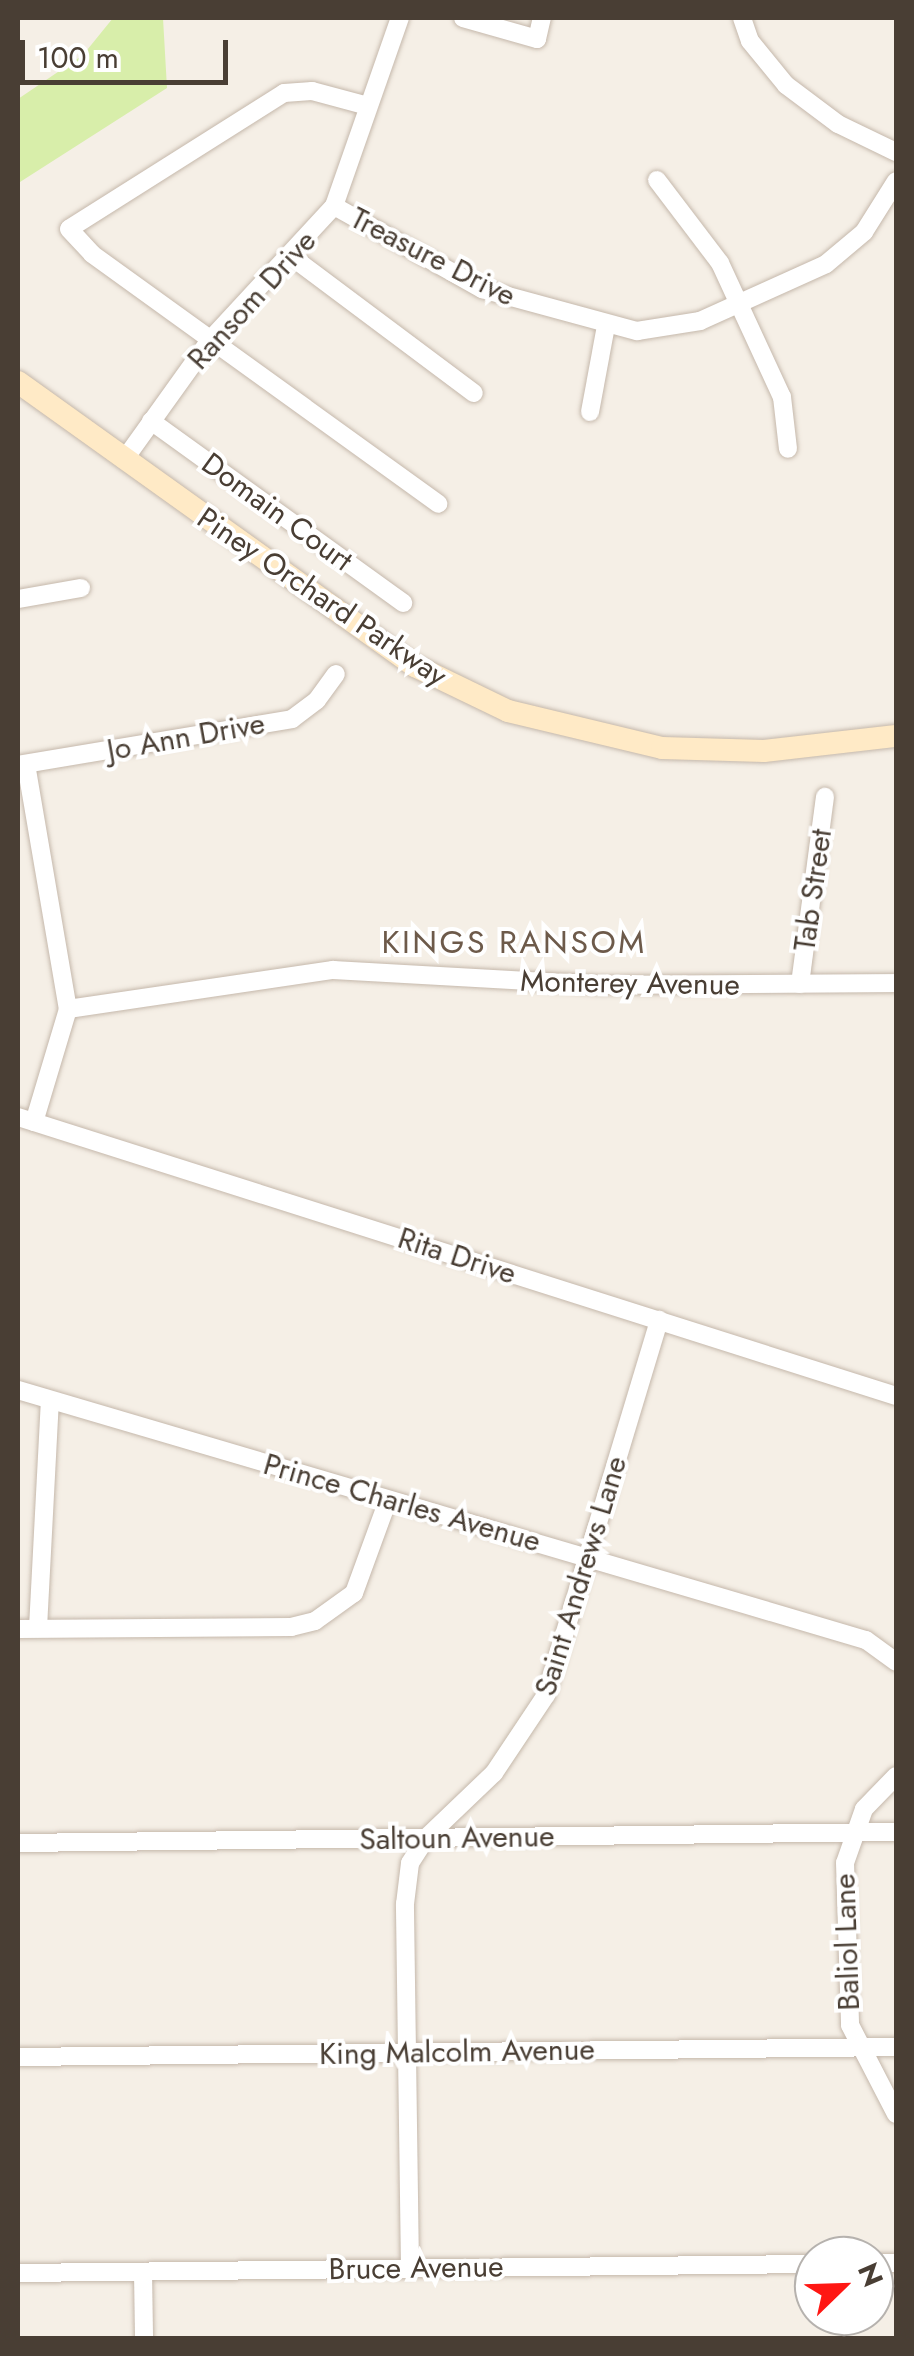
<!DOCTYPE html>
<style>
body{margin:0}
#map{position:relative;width:914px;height:2356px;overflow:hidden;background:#f5efe6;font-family:Jost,sans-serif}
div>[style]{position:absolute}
.green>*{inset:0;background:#d8eeaa}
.roads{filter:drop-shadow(0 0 2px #c5b8ab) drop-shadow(0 0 2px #c5b8ab)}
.minor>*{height:18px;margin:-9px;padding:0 9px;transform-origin:9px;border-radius:9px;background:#fff}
.secondary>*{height:22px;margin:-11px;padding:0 11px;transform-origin:11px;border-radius:11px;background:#ffeac6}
span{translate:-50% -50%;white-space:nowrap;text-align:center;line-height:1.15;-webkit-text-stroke:8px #fff;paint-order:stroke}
.street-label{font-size:30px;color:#493e34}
.neighbourhood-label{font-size:32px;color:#6d5a4a;letter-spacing:2.5px}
.frame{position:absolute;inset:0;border:20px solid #493e34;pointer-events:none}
.north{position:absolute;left:794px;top:2236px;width:100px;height:100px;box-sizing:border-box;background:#fff;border:2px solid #b6b2ae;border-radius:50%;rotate:67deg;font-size:28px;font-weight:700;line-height:40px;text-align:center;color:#493e34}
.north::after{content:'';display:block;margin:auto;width:35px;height:45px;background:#ff1713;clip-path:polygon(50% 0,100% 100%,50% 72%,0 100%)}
.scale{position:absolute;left:20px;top:40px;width:208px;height:45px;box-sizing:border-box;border:5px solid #493e34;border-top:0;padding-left:12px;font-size:30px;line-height:35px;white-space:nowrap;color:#493e34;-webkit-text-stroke:8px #fff;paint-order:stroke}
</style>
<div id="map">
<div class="green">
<div style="clip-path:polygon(113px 18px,163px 18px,167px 88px,20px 182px,18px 207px,18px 99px,83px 55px)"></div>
</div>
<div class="roads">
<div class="minor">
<div style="left:463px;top:18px;width:77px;rotate:15.8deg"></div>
<div style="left:537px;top:39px;width:22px;rotate:-77deg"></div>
<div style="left:742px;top:18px;width:24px;rotate:71deg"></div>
<div style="left:750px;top:41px;width:57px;rotate:50.7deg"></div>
<div style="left:786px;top:85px;width:65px;rotate:36.9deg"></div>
<div style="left:838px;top:124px;width:64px;rotate:25.8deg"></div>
<div style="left:368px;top:106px;width:58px;rotate:-165deg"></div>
<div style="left:312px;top:91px;width:28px;rotate:176deg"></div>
<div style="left:284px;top:93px;width:254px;rotate:147.7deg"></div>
<div style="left:69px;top:229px;width:34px;rotate:47deg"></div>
<div style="left:92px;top:254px;width:427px;rotate:35.8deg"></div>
<div style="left:657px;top:180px;width:104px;rotate:52.8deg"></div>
<div style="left:720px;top:263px;width:148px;rotate:65.2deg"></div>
<div style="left:782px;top:397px;width:52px;rotate:83.4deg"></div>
<div style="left:334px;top:206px;width:170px;rotate:29.3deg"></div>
<div style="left:482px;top:289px;width:161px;rotate:15.2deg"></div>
<div style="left:637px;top:331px;width:64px;rotate:-9deg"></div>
<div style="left:700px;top:321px;width:138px;rotate:-24.3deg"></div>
<div style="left:826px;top:264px;width:50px;rotate:-40.1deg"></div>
<div style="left:864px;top:232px;width:60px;rotate:-57.9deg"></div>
<div style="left:292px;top:257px;width:227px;rotate:36.8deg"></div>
<div style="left:590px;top:412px;width:87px;rotate:-79.5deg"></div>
<div style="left:151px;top:421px;width:311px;rotate:35.8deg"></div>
<div style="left:124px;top:460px;width:148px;rotate:-54.4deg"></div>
<div style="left:210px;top:340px;width:183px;rotate:-47.2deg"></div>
<div style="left:334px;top:206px;width:199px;rotate:-70.7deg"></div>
<div style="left:18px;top:599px;width:64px;rotate:-9.9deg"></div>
<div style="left:26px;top:764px;width:249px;rotate:80.3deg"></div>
<div style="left:68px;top:1009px;width:118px;rotate:106.7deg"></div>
<div style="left:18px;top:765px;width:278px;rotate:-9.5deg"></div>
<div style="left:292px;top:719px;width:31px;rotate:-37deg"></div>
<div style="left:317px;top:700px;width:32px;rotate:-54deg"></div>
<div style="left:800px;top:984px;width:189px;rotate:-82.4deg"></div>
<div style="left:68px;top:1009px;width:268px;rotate:-8.4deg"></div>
<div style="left:333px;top:970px;width:272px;rotate:3.2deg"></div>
<div style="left:605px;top:985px;width:291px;rotate:-0.4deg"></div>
<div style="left:18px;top:1117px;width:921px;rotate:17.63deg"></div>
<div style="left:18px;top:1390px;width:884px;rotate:16.43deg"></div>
<div style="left:866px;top:1640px;width:37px;rotate:36deg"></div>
<div style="left:38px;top:1628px;width:228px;rotate:-87deg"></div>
<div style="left:18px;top:1629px;width:273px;rotate:-0.4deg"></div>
<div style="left:291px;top:1627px;width:25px;rotate:-14deg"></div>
<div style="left:315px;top:1621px;width:48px;rotate:-35.7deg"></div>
<div style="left:354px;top:1593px;width:99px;rotate:-69.9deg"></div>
<div style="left:896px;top:1776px;width:46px;rotate:134.1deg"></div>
<div style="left:864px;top:1809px;width:57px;rotate:109.4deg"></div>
<div style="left:845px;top:1863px;width:162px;rotate:88.2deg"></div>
<div style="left:850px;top:2025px;width:100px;rotate:62.7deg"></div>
<div style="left:18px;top:1843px;width:878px;rotate:-0.72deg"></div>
<div style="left:18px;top:2057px;width:878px;rotate:-0.65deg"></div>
<div style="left:874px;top:2263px;width:22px"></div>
<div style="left:410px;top:2268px;width:364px;rotate:-90.8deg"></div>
<div style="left:405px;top:1904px;width:41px;rotate:-83deg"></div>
<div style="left:410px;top:1863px;width:30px;rotate:-57deg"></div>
<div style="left:426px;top:1838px;width:94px;rotate:-43.7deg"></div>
<div style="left:494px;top:1773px;width:94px;rotate:-56.3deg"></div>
<div style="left:546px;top:1695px;width:392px;rotate:-73.2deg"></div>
<div style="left:143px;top:2272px;width:66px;rotate:89.1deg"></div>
<div style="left:18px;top:2273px;width:796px;rotate:-0.65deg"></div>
</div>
<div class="secondary">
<div style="left:18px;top:382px;width:488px;rotate:35.6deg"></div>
<div style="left:415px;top:666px;width:103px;rotate:25.8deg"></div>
<div style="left:508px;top:711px;width:158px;rotate:13.5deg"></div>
<div style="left:662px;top:748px;width:102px;rotate:1.7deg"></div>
<div style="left:764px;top:751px;width:133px;rotate:-6.5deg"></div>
</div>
</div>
<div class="street-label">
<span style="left:433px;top:257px;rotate:27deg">Treasure Drive</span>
<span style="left:252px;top:300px;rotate:-48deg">Ransom Drive</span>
<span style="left:277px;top:512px;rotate:36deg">Domain Court</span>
<span style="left:322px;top:597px;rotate:34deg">Piney Orchard Parkway</span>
<span style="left:186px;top:737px;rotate:-10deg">Jo Ann Drive</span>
<span style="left:813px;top:890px;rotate:-82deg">Tab Street</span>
<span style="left:630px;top:983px;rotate:1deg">Monterey Avenue</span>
<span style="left:457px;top:1256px;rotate:18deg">Rita Drive</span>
<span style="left:402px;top:1503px;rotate:16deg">Prince Charles Avenue</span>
<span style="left:581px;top:1576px;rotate:-73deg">Saint Andrews Lane</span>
<span style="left:457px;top:1838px;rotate:-1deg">Saltoun Avenue</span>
<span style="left:847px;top:1942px;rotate:-92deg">Baliol Lane</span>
<span style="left:457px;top:2052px;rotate:-1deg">King Malcolm Avenue</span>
<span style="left:416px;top:2268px;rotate:-1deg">Bruce Avenue</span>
</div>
<div class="neighbourhood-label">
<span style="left:514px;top:942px">KINGS RANSOM</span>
</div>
<div class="frame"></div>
<div class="north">N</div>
<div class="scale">100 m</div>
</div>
